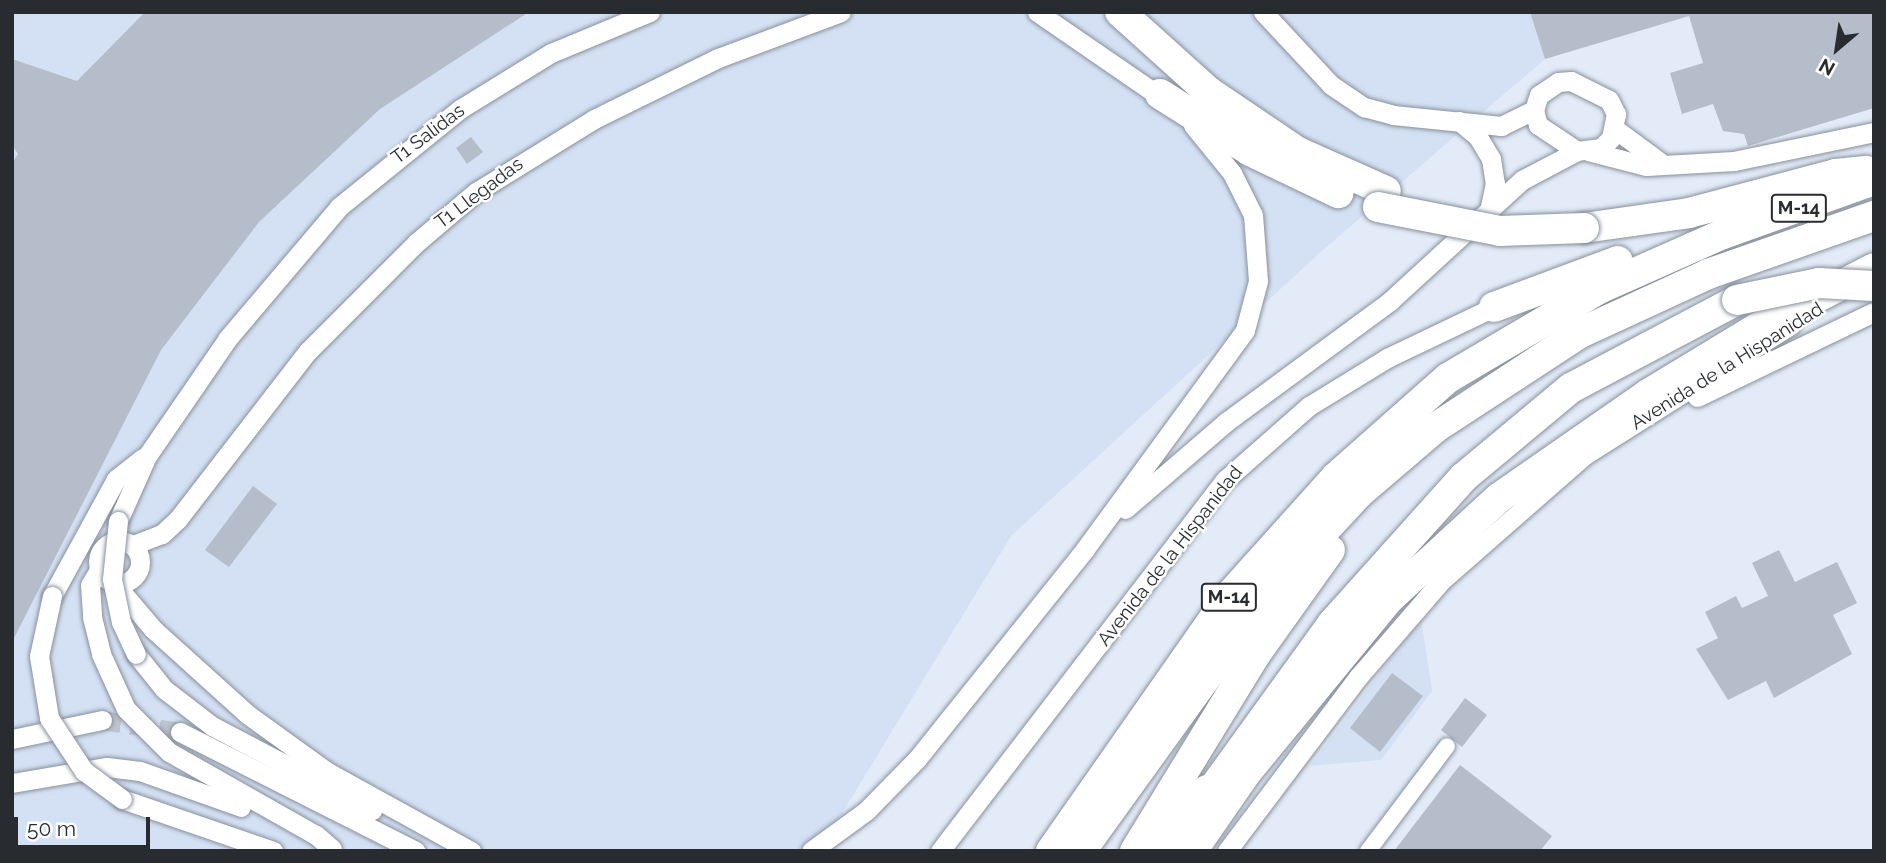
<!DOCTYPE html>
<style>
body{margin:0}
#map{position:relative;width:1886px;height:863px;overflow:hidden;background:#e2ebf7;font-family:Raleway,sans-serif}
div>[style]{position:absolute}
.built>*{inset:0;background:#d4e1f4}
.building>*{inset:0;background:#b5bdca}
.tertiary-tunnel>*{height:19px;margin-top:-9.5px;transform-origin:0;background:repeating-linear-gradient(90deg,#bdc5cf 0 19px,transparent 0 29px)}
.roads{filter:drop-shadow(0 0 2px #88909c) drop-shadow(0 0 2px #88909c)}
.minor>*{height:16px;margin:-8px;padding:0 8px;transform-origin:8px;border-radius:8px;background:#fff}
.tertiary>*{height:19px;margin:-9.5px;padding:0 9.5px;transform-origin:9.5px;border-radius:9.5px;background:#fff}
.tertiary>.ring{margin:-9.5px;padding:0;box-sizing:content-box;background:none;border:19px solid #fff;border-radius:50%}
.motorway>*{height:30px;margin:-15px;padding:0 15px;transform-origin:15px;border-radius:15px;background:#fff}
.bridges{filter:drop-shadow(0 0 2px #88909c) drop-shadow(0 0 2px #88909c)}
.tertiary-bridge>*{height:19px;margin:-9.5px;padding:0 9.5px;transform-origin:9.5px;border-radius:9.5px;background:#fff}
.motorway-bridge>*{height:30px;margin:-15px;padding:0 15px;transform-origin:15px;border-radius:15px;background:#fff}
span{translate:-50% -50%;white-space:nowrap;text-align:center;line-height:1.15;-webkit-text-stroke:5px #fff;paint-order:stroke}
.shield-label span{padding:2px 5px;background:#fff;border:2px solid;border-radius:5px;-webkit-text-stroke-width:0}
.shield-label{font-size:18px;color:#282b30;font-weight:700}
.street-label{font-size:19px;color:#282b30}
.frame{position:absolute;inset:0;border:14px solid #282b30;pointer-events:none}
.north{position:absolute;left:1802px;top:14px;width:70px;height:70px;-webkit-text-stroke:5px #fff;paint-order:stroke;rotate:209deg;font-size:19px;font-weight:700;line-height:28px;text-align:center;color:#282b30}
.north::after{content:'';display:block;margin:auto;width:24px;height:32px;background:#282b30;clip-path:polygon(50% 0,100% 100%,50% 72%,0 100%)}
.scale{position:absolute;left:14px;top:817px;width:136px;height:32px;box-sizing:border-box;border:4px solid #282b30;border-top:0;padding-left:9px;font-size:21px;line-height:24px;white-space:nowrap;color:#282b30;-webkit-text-stroke:5px #fff;paint-order:stroke}
</style>
<div id="map">
<div class="built">
<div style="clip-path:polygon(12px 12px,1703px 12px,1545px 59px,1324px 249px,1011px 536px,819px 851px,12px 851px)"></div>
<div style="clip-path:polygon(1421px 618px,1432px 691px,1381px 760px,1310px 766px)"></div>
</div>
<div class="building">
<div style="clip-path:polygon(145px 12px,529px 12px,380px 109px,259px 222px,161px 350px,12px 642px,12px 163px,18px 154px,12px 145px,12px 59px,77px 81px)"></div>
<div style="clip-path:polygon(1530px 12px,1874px 12px,1874px 108px,1748px 146px,1744px 134px,1723px 131px,1713px 104px,1682px 114px,1670px 73px,1703px 63px,1689px 16px,1545px 59px)"></div>
<div style="clip-path:polygon(471px 137px,483px 152px,467px 164px,456px 148px)"></div>
<div style="clip-path:polygon(253px 486px,277px 504px,229px 567px,205px 550px)"></div>
<div style="clip-path:polygon(1779px 550px,1795px 582px,1837px 562px,1857px 603px,1833px 615px,1852px 654px,1774px 698px,1766px 681px,1728px 700px,1696px 649px,1718px 638px,1705px 612px,1736px 596px,1742px 608px,1768px 596px,1752px 563px)"></div>
<div style="clip-path:polygon(1392px 673px,1423px 696px,1380px 752px,1350px 728px)"></div>
<div style="clip-path:polygon(1465px 698px,1487px 715px,1462px 747px,1441px 730px)"></div>
<div style="clip-path:polygon(1460px 765px,1552px 836px,1540px 851px,1394px 851px)"></div>
</div>
<div class="tertiary-tunnel">
<div style="left:102px;top:720px;width:79px;rotate:8.7deg"></div>
</div>
<div class="roads">
<div class="minor">
<div style="left:1368px;top:851px;width:131px;rotate:-53deg"></div>
</div>
<div class="tertiary">
<div style="left:1037px;top:12px;width:159px;rotate:34.5deg"></div>
<div style="left:1263px;top:12px;width:100px;rotate:47deg"></div>
<div style="left:1331px;top:85px;width:40px;rotate:34deg"></div>
<div style="left:1364px;top:107px;width:30px;rotate:15deg"></div>
<div style="left:1393px;top:115px;width:109px;rotate:5.8deg"></div>
<div style="left:1501px;top:126px;width:37px;rotate:-26deg"></div>
<div style="left:1571px;top:81px;width:42px;rotate:26.6deg"></div>
<div style="left:1609px;top:100px;width:16px;rotate:63deg"></div>
<div style="left:1616px;top:114px;width:25px;rotate:102deg"></div>
<div style="left:1611px;top:138px;width:14px;rotate:135deg"></div>
<div style="left:1601px;top:148px;width:24px;rotate:173deg"></div>
<div style="left:1577px;top:151px;width:47px;rotate:-146.3deg"></div>
<div style="left:1538px;top:125px;width:16px;rotate:-105deg"></div>
<div style="left:1534px;top:110px;width:16px;rotate:-72deg"></div>
<div style="left:1539px;top:95px;width:23px;rotate:-34deg"></div>
<div style="left:1558px;top:82px;width:13px;rotate:-4deg"></div>
<div style="left:1459px;top:121px;width:25px;rotate:40deg"></div>
<div style="left:1478px;top:137px;width:26px;rotate:59deg"></div>
<div style="left:1491px;top:159px;width:24px;rotate:81deg"></div>
<div style="left:1495px;top:183px;width:25px;rotate:102deg"></div>
<div style="left:1615px;top:129px;width:56px;rotate:36.3deg"></div>
<div style="left:1588px;top:151px;width:60px;rotate:14.5deg"></div>
<div style="left:1646px;top:166px;width:88px;rotate:-3.3deg"></div>
<div style="left:1734px;top:161px;width:143px;rotate:-11.7deg"></div>
<div style="left:1697px;top:397px;width:196px;rotate:-25.7deg"></div>
<div style="left:1125px;top:509px;width:133px;rotate:-40.7deg"></div>
<div style="left:1226px;top:422px;width:204px;rotate:-36.4deg"></div>
<div style="left:1390px;top:301px;width:179px;rotate:-42.5deg"></div>
<div style="left:1522px;top:180px;width:62px;rotate:-27.8deg"></div>
<div style="left:118px;top:521px;width:71px;rotate:-66deg"></div>
<div style="left:147px;top:456px;width:143px;rotate:-55.5deg"></div>
<div style="left:228px;top:338px;width:172px;rotate:-49.7deg"></div>
<div style="left:339px;top:207px;width:156px;rotate:-39deg"></div>
<div style="left:460px;top:109px;width:107px;rotate:-31.6deg"></div>
<div style="left:551px;top:53px;width:107px;rotate:-22.5deg"></div>
<div class="ring" style="left:98px;top:541px;width:23px;height:23px"></div>
<div style="left:133px;top:545px;width:31px;rotate:-21deg"></div>
<div style="left:162px;top:534px;width:22px;rotate:-43deg"></div>
<div style="left:178px;top:519px;width:212px;rotate:-52.3deg"></div>
<div style="left:308px;top:351px;width:153px;rotate:-45deg"></div>
<div style="left:416px;top:243px;width:79px;rotate:-40.4deg"></div>
<div style="left:476px;top:192px;width:139px;rotate:-31.7deg"></div>
<div style="left:594px;top:119px;width:138px;rotate:-26.2deg"></div>
<div style="left:718px;top:58px;width:131px;rotate:-20.5deg"></div>
<div style="left:99px;top:570px;width:17px;rotate:121deg"></div>
<div style="left:90px;top:585px;width:32px;rotate:86deg"></div>
<div style="left:92px;top:617px;width:38px;rotate:76deg"></div>
<div style="left:101px;top:654px;width:60px;rotate:65.6deg"></div>
<div style="left:126px;top:709px;width:61px;rotate:45deg"></div>
<div style="left:169px;top:752px;width:169px;rotate:29.5deg"></div>
<div style="left:316px;top:835px;width:21px;rotate:41deg"></div>
<div style="left:114px;top:583px;width:60px;rotate:49.7deg"></div>
<div style="left:153px;top:629px;width:127px;rotate:42.1deg"></div>
<div style="left:247px;top:714px;width:97px;rotate:35.8deg"></div>
<div style="left:326px;top:771px;width:166px;rotate:28.9deg"></div>
<div style="left:52px;top:596px;width:133px;rotate:-61.3deg"></div>
<div style="left:116px;top:479px;width:34px;rotate:-38deg"></div>
<div style="left:136px;top:654px;width:45px;rotate:51.3deg"></div>
<div style="left:164px;top:689px;width:61px;rotate:37.6deg"></div>
<div style="left:212px;top:726px;width:181px;rotate:27.7deg"></div>
<div style="left:180px;top:732px;width:264px;rotate:26.8deg"></div>
<div style="left:12px;top:739px;width:92px;rotate:-11.9deg"></div>
<div style="left:12px;top:783px;width:96px;rotate:-9.6deg"></div>
<div style="left:107px;top:767px;width:33px;rotate:7deg"></div>
<div style="left:140px;top:771px;width:107px;rotate:19.6deg"></div>
<div style="left:122px;top:799px;width:160px;rotate:19deg"></div>
<div style="left:811px;top:851px;width:68px;rotate:-36deg"></div>
<div style="left:866px;top:811px;width:73px;rotate:-45.6deg"></div>
<div style="left:917px;top:759px;width:269px;rotate:-51.3deg"></div>
<div style="left:1085px;top:549px;width:271px;rotate:-53.8deg"></div>
<div style="left:1245px;top:330px;width:51px;rotate:-75.1deg"></div>
<div style="left:1258px;top:281px;width:66px;rotate:-94.3deg"></div>
<div style="left:1253px;top:215px;width:47px;rotate:-116.6deg"></div>
<div style="left:1232px;top:173px;width:62px;rotate:-129.1deg"></div>
<div style="left:940px;top:851px;width:468px;rotate:-52.5deg"></div>
<div style="left:1225px;top:480px;width:112px;rotate:-41.4deg"></div>
<div style="left:1309px;top:406px;width:92px;rotate:-31.6deg"></div>
<div style="left:1387px;top:358px;width:119px;rotate:-25.5deg"></div>
<div style="left:1227px;top:851px;width:218px;rotate:-53deg"></div>
<div style="left:1358px;top:677px;width:128px;rotate:-49.1deg"></div>
<div style="left:1442px;top:580px;width:190px;rotate:-41.2deg"></div>
<div style="left:1585px;top:455px;width:244px;rotate:-32.3deg"></div>
</div>
<div class="motorway">
<div style="left:1120px;top:12px;width:120px;rotate:42deg"></div>
<div style="left:1209px;top:92px;width:107px;rotate:34deg"></div>
<div style="left:1298px;top:152px;width:96px;rotate:23.9deg"></div>
<div style="left:1160px;top:94px;width:107px;rotate:32.3deg"></div>
<div style="left:1250px;top:151px;width:98px;rotate:25.5deg"></div>
<div style="left:1584px;top:228px;width:106px;rotate:-8.1deg"></div>
<div style="left:1689px;top:213px;width:152px;rotate:-14.9deg"></div>
<div style="left:1836px;top:174px;width:30px;rotate:-6deg"></div>
<div style="left:1494px;top:307px;width:132px;rotate:-20.4deg"></div>
<div style="left:1199px;top:808px;width:227px;rotate:-54.1deg"></div>
<div style="left:1332px;top:624px;width:198px;rotate:-48.1deg"></div>
<div style="left:1464px;top:477px;width:139px;rotate:-39.8deg"></div>
<div style="left:1571px;top:388px;width:188px;rotate:-27.9deg"></div>
<div style="left:1051px;top:851px;width:314px;rotate:-55deg"></div>
<div style="left:1231px;top:594px;width:157px;rotate:-48.1deg"></div>
<div style="left:1336px;top:477px;width:149px;rotate:-41.5deg"></div>
<div style="left:1448px;top:378px;width:178px;rotate:-30.5deg"></div>
<div style="left:1601px;top:288px;width:133px;rotate:-23.9deg"></div>
<div style="left:1723px;top:234px;width:160px;rotate:-19.7deg"></div>
<div style="left:1081px;top:851px;width:322px;rotate:-54.2deg"></div>
<div style="left:1269px;top:590px;width:132px;rotate:-47.1deg"></div>
<div style="left:1359px;top:493px;width:100px;rotate:-40.5deg"></div>
<div style="left:1435px;top:428px;width:173px;rotate:-33.2deg"></div>
<div style="left:1580px;top:333px;width:141px;rotate:-24.7deg"></div>
<div style="left:1708px;top:274px;width:176px;rotate:-19.3deg"></div>
<div style="left:1135px;top:851px;width:230px;rotate:-58.5deg"></div>
<div style="left:1255px;top:655px;width:129px;rotate:-54.5deg"></div>
<div style="left:1158px;top:851px;width:78px;rotate:-51.2deg"></div>
<div style="left:1192px;top:851px;width:95px;rotate:-55.3deg"></div>
<div style="left:1246px;top:773px;width:227px;rotate:-50.6deg"></div>
<div style="left:1390px;top:598px;width:149px;rotate:-42.6deg"></div>
<div style="left:1500px;top:497px;width:180px;rotate:-34.8deg"></div>
<div style="left:1648px;top:394px;width:127px;rotate:-31.2deg"></div>
<div style="left:1757px;top:328px;width:131px;rotate:-27.1deg"></div>
</div>
</div>
<div class="bridges">
<div class="tertiary-bridge">
<div style="left:118px;top:521px;width:58px;rotate:95.9deg"></div>
<div style="left:112px;top:579px;width:44px;rotate:78.2deg"></div>
<div style="left:121px;top:622px;width:35px;rotate:65deg"></div>
<div style="left:52px;top:596px;width:61px;rotate:102.2deg"></div>
<div style="left:39px;top:656px;width:63px;rotate:80.8deg"></div>
<div style="left:49px;top:718px;width:64px;rotate:56.6deg"></div>
<div style="left:84px;top:771px;width:47px;rotate:36.4deg"></div>
</div>
<div class="motorway-bridge">
<div style="left:1378px;top:207px;width:124px;rotate:11.1deg"></div>
<div style="left:1500px;top:231px;width:84px;rotate:-2deg"></div>
<div style="left:1737px;top:300px;width:84px;rotate:-11.7deg"></div>
<div style="left:1819px;top:283px;width:55px;rotate:3.1deg"></div>
</div>
</div>
<div class="shield-label">
<span style="left:1799px;top:208px">M-14</span>
<span style="left:1229px;top:597px">M-14</span>
</div>
<div class="street-label">
<span style="left:428px;top:134px;rotate:-37deg">T1 Salidas</span>
<span style="left:479px;top:193px;rotate:-37deg">T1 Llegadas</span>
<span style="left:1727px;top:366px;rotate:-32deg">Avenida de la Hispanidad</span>
<span style="left:1170px;top:556px;rotate:-52deg">Avenida de la Hispanidad</span>
</div>
<div class="frame"></div>
<div class="north">N</div>
<div class="scale">50 m</div>
</div>
